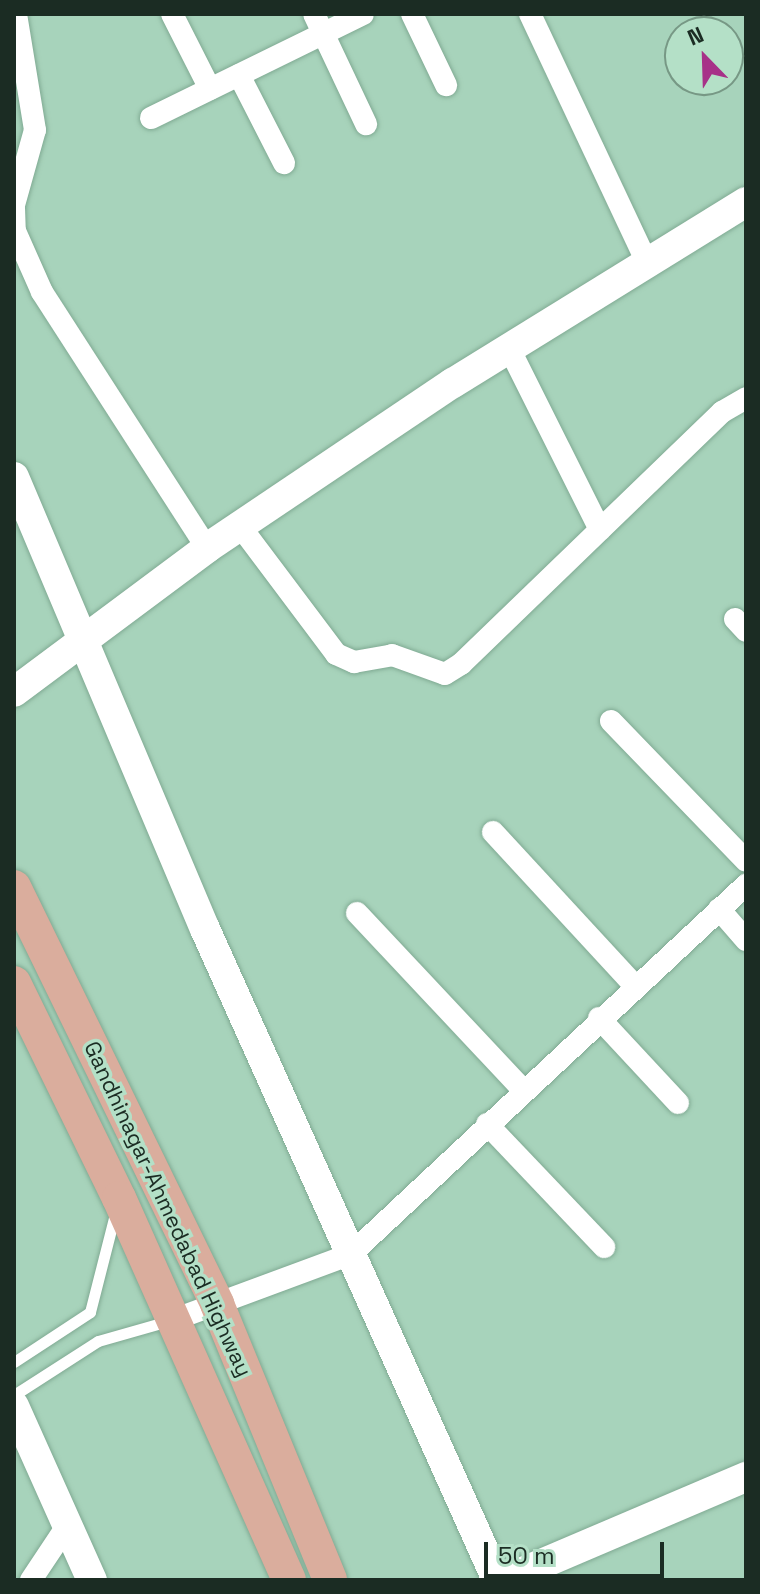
<!DOCTYPE html>
<style>
body{margin:0}
#map{position:relative;width:760px;height:1594px;overflow:hidden;background:#a7d3bb;font-family:"Space Grotesk",sans-serif}
div>[style]{position:absolute}
.roads{filter:drop-shadow(0 0 2px #80aa93) drop-shadow(0 0 2px #80aa93)}
.lane>*{height:11px;margin:-5.5px;padding:0 5.5px;transform-origin:5.5px;border-radius:5.5px;background:#fff}
.street>*{height:22px;margin:-11px;padding:0 11px;transform-origin:11px;border-radius:11px;background:#fff}
.secondary>*{height:30px;margin:-15px;padding:0 15px;transform-origin:15px;border-radius:15px;background:#fff}
.primary>*{height:34px;margin:-17px;padding:0 17px;transform-origin:17px;border-radius:17px;background:#daad9d}
span{translate:-50% -50%;white-space:nowrap;text-align:center;line-height:1.15;-webkit-text-stroke:7px #b4e0c7;paint-order:stroke}
.street-label{font-size:22px;color:#1b2c23}
.frame{position:absolute;inset:0;border:16px solid #1b2c23;pointer-events:none}
.north{position:absolute;left:664px;top:16px;width:80px;height:80px;box-sizing:border-box;background:#b4e0c7;border:2px solid #779885;border-radius:50%;rotate:337deg;font-size:22px;font-weight:700;line-height:32px;text-align:center;color:#1b2c23}
.north::after{content:'';display:block;margin:auto;width:28px;height:36px;background:#a73188;clip-path:polygon(50% 0,100% 100%,50% 72%,0 100%)}
.scale{position:absolute;left:484px;top:1542px;width:180px;height:36px;box-sizing:border-box;border:4px solid #1b2c23;border-top:0;padding-left:10px;font-size:24px;line-height:28px;white-space:nowrap;color:#1b2c23;-webkit-text-stroke:6px #b4e0c7;paint-order:stroke}
</style>
<div id="map">
<div class="roads">
<div class="lane">
<div style="left:14px;top:1362px;width:91px;rotate:-33.3deg"></div>
<div style="left:90px;top:1312px;width:105px;rotate:-75.7deg"></div>
<div style="left:14px;top:1395px;width:100px;rotate:-32.7deg"></div>
<div style="left:98px;top:1341px;width:73px;rotate:-15.9deg"></div>
</div>
<div class="street">
<div style="left:172px;top:14px;width:84px;rotate:63.1deg"></div>
<div style="left:314px;top:14px;width:122px;rotate:64.7deg"></div>
<div style="left:412px;top:14px;width:79px;rotate:64.4deg"></div>
<div style="left:530px;top:14px;width:272px;rotate:64.8deg"></div>
<div style="left:239px;top:75px;width:99px;rotate:62.9deg"></div>
<div style="left:151px;top:118px;width:236px;rotate:-26.1deg"></div>
<div style="left:14px;top:205px;width:78px;rotate:-74.4deg"></div>
<div style="left:35px;top:130px;width:118px;rotate:-99.3deg"></div>
<div style="left:14px;top:208px;width:23px;rotate:88deg"></div>
<div style="left:15px;top:231px;width:67px;rotate:66.1deg"></div>
<div style="left:42px;top:292px;width:305px;rotate:57.2deg"></div>
<div style="left:509px;top:348px;width:203px;rotate:63.4deg"></div>
<div style="left:240px;top:526px;width:160px;rotate:53.1deg"></div>
<div style="left:336px;top:654px;width:20px;rotate:24deg"></div>
<div style="left:354px;top:662px;width:39px;rotate:-10deg"></div>
<div style="left:392px;top:655px;width:56px;rotate:19.7deg"></div>
<div style="left:445px;top:674px;width:19px;rotate:-32deg"></div>
<div style="left:461px;top:664px;width:363px;rotate:-44deg"></div>
<div style="left:722px;top:412px;width:28px;rotate:-30deg"></div>
<div style="left:735px;top:619px;width:16px;rotate:47deg"></div>
<div style="left:611px;top:721px;width:194px;rotate:46deg"></div>
<div style="left:493px;top:832px;width:208px;rotate:47.3deg"></div>
<div style="left:719px;top:909px;width:41px;rotate:48.9deg"></div>
<div style="left:357px;top:913px;width:243px;rotate:46.8deg"></div>
<div style="left:599px;top:1018px;width:116px;rotate:47.1deg"></div>
<div style="left:487px;top:1124px;width:170px;rotate:46.4deg"></div>
<div style="left:173px;top:1320px;width:190px;rotate:-20.3deg"></div>
<div style="left:351px;top:1254px;width:541px;rotate:-43.05deg"></div>
<div style="left:31px;top:1580px;width:65px;rotate:-56.3deg"></div>
</div>
<div class="secondary">
<div style="left:14px;top:477px;width:491px;rotate:67.1deg"></div>
<div style="left:205px;top:929px;width:713px;rotate:65.84deg"></div>
<div style="left:14px;top:692px;width:241px;rotate:-36.7deg"></div>
<div style="left:207px;top:548px;width:296px;rotate:-33.9deg"></div>
<div style="left:453px;top:383px;width:344px;rotate:-31.7deg"></div>
<div style="left:14px;top:1406px;width:191px;rotate:65.9deg"></div>
<div style="left:504px;top:1580px;width:263px;rotate:-23.1deg"></div>
</div>
<div class="primary">
<div style="left:14px;top:887px;width:464px;rotate:64deg"></div>
<div style="left:217px;top:1304px;width:298px;rotate:67.7deg"></div>
<div style="left:14px;top:983px;width:239px;rotate:64deg"></div>
<div style="left:119px;top:1198px;width:418px;rotate:66deg"></div>
</div>
</div>
<div class="street-label">
<span style="left:168px;top:1209px;rotate:65deg">Gandhinagar-Ahmedabad Highway</span>
</div>
<div class="frame"></div>
<div class="north">N</div>
<div class="scale">50 m</div>
</div>
